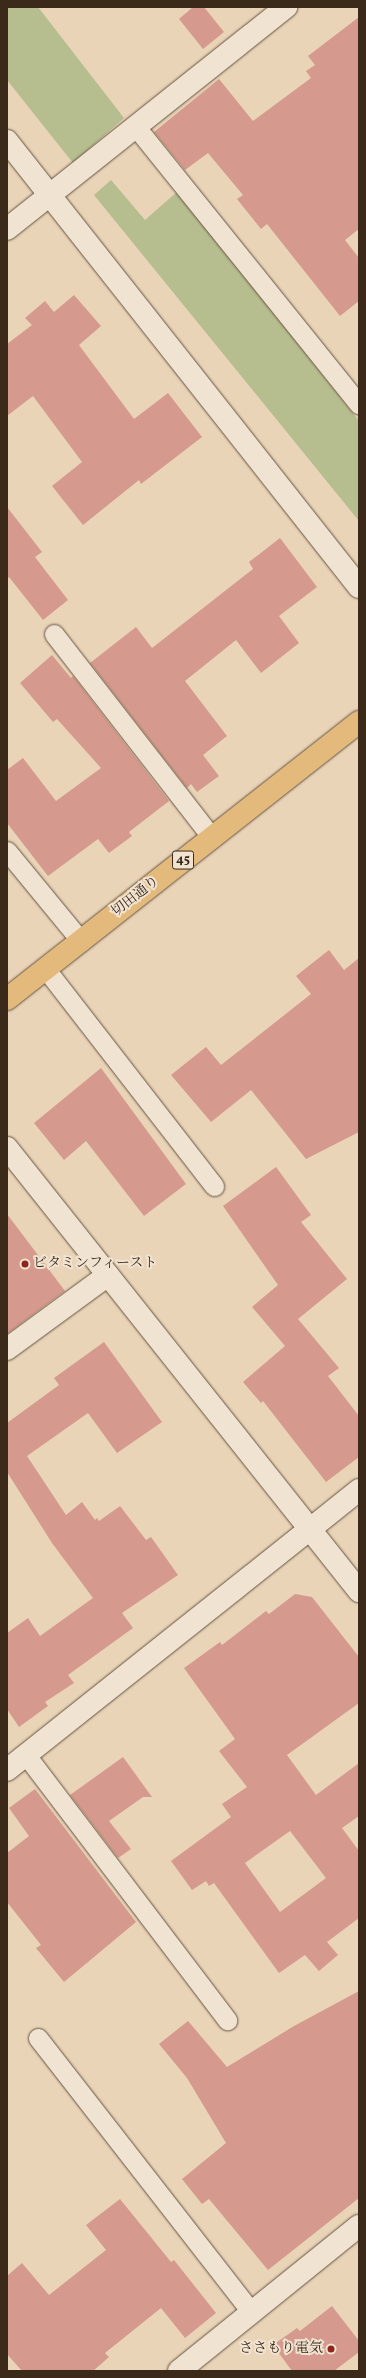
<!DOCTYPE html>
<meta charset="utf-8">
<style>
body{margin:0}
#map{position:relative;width:366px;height:2378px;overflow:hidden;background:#e9d4b8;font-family:Vollkorn,"Noto Serif JP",serif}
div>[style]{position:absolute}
.green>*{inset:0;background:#b6bd8f}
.building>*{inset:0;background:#d59a8d}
.roads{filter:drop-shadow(0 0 1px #665441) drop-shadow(0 0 1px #665441)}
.lane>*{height:19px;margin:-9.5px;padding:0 9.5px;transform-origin:9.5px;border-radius:9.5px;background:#f1e3d1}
.street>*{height:22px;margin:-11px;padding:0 11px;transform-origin:11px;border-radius:11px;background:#f1e3d1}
.secondary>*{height:22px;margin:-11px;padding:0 11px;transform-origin:11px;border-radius:11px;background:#f1e3d1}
.primary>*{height:22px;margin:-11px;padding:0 11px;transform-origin:11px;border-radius:11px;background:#e4ba7c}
.dots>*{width:11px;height:11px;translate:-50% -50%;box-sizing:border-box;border:2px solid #f1e3d1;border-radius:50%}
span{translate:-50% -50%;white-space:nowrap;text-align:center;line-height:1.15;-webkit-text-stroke:4px #f1e3d1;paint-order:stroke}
.shield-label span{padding:1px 3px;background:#f1e3d1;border:1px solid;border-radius:3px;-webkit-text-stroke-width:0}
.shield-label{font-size:13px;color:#3b2919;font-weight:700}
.street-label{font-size:14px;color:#3b2919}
.poi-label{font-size:14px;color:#3b2919}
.left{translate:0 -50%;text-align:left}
.right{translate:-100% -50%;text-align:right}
.frame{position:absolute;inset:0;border:8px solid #3b2919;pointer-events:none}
</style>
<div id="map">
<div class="green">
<div style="clip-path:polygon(7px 7px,38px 7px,124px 118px,73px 163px,7px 80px)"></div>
<div style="clip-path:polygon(111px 180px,145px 220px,178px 191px,359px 421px,359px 521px,94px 195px)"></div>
</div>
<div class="building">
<div style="clip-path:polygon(193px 7px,204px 7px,224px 32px,203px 49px,179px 19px)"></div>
<div style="clip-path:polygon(359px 17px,359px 229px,345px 240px,359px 258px,359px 301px,340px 316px,267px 224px,261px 229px,237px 199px,243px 195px,208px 153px,185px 170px,154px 132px,219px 79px,253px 121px,311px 78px,306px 71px,315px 65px,308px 56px)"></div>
<div style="clip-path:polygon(74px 295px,101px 326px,79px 345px,134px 419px,168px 393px,202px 437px,141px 484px,139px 480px,83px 525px,52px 486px,82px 462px,33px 396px,7px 416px,7px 344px,32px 325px,25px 318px,45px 301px,54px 312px)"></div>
<div style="clip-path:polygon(7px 507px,42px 552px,35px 557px,68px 600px,43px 620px,9px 577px,7px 579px)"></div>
<div style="clip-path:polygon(280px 538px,317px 587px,279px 616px,299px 643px,261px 673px,236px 640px,185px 681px,227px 736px,203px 755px,219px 776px,197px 792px,191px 784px,187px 788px,90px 663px,136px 627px,152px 648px,253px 569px,249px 562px)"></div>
<div style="clip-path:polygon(52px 655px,71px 678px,73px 676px,169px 801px,129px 832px,132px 836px,109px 853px,98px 839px,48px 876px,7px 823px,7px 770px,23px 758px,56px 801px,101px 768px,57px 719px,53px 722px,20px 683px)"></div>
<div style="clip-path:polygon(329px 950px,344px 970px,359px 958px,359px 1132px,306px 1159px,251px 1090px,211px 1122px,171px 1075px,206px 1047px,221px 1065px,311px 994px,296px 976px)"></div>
<div style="clip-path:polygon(101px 1068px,186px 1184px,144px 1216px,86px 1141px,64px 1160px,34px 1123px)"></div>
<div style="clip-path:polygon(276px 1167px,311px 1215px,301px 1222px,347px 1279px,298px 1319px,339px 1368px,328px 1376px,359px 1416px,359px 1457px,326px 1482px,263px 1401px,261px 1403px,243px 1382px,285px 1346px,252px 1307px,278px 1285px,223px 1206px)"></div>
<div style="clip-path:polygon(7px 1214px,65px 1291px,7px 1334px)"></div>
<div style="clip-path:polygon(104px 1342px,162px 1422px,117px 1453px,88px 1413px,27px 1456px,66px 1515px,82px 1502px,95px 1520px,97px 1518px,99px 1521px,120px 1506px,146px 1540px,151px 1537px,178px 1575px,122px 1613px,133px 1628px,68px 1675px,74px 1683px,45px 1702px,48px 1706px,19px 1727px,7px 1709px,7px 1633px,28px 1618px,40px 1636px,93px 1598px,52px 1543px,7px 1472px,7px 1423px,59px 1385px,54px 1378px)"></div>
<div style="clip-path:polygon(evenodd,295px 1594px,312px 1597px,359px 1657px,359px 1703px,287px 1755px,316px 1795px,359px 1763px,359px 1816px,342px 1828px,359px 1851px,359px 1918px,327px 1942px,338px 1955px,319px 1971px,305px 1955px,279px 1973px,214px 1883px,209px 1886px,206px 1881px,192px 1890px,171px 1861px,231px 1817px,222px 1804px,247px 1787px,219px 1751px,235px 1739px,184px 1668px,220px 1642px,222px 1645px,266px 1611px,269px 1614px,295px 1594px,290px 1831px,326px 1878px,280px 1912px,245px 1863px,290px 1831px)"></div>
<div style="clip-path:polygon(123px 1757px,152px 1797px,143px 1797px,109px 1821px,131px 1849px,118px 1858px,70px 1795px)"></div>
<div style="clip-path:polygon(35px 1789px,136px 1922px,64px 1982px,36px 1948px,41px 1945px,7px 1902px,7px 1853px,29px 1836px,9px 1808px)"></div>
<div style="clip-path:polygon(359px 1991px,359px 2198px,268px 2270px,209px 2199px,202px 2204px,182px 2179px,226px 2143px,187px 2078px,159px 2044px,188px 2021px,227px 2067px,294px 2026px)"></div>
<div style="clip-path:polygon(120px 2199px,171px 2262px,174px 2260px,216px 2313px,185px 2338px,161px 2308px,105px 2353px,109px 2357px,93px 2371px,22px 2371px,7px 2354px,7px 2276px,22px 2263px,49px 2295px,106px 2250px,86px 2225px)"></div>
<div style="clip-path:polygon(332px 2306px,359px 2341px,359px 2352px,334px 2371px,292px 2371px,273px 2345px,297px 2328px,300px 2331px)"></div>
</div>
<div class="roads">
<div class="lane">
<div style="left:136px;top:127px;width:356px;rotate:51.2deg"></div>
<div style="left:54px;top:634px;width:258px;rotate:52.2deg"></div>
<div style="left:7px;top:851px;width:117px;rotate:50.6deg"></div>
<div style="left:45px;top:968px;width:276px;rotate:52.2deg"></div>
<div style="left:26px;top:1755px;width:333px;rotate:52.8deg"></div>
<div style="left:38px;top:2038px;width:348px;rotate:52.1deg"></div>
</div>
<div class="street">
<div style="left:7px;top:229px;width:357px;rotate:-38.5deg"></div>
<div style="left:7px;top:1349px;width:125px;rotate:-36.2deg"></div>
<div style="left:7px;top:1770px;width:386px;rotate:-38.5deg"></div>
</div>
<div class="secondary">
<div style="left:7px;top:141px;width:568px;rotate:51.72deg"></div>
<div style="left:7px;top:1148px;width:566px;rotate:51.53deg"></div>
<div style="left:309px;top:1530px;width:64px;rotate:-38.7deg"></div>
<div style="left:179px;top:2371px;width:231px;rotate:-38.9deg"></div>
</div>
<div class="primary">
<div style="left:7px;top:999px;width:448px;rotate:-38.2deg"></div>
</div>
</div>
<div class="dots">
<div style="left:25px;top:1264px;background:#8f2418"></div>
<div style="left:331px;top:2349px;background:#8f2418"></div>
</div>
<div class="shield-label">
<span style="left:183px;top:860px">45</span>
</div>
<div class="street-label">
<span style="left:136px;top:897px;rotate:-38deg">切田通り</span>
</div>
<div class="poi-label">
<span class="left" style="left:33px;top:1264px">ビタミンフィースト</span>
<span class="right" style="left:323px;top:2349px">ささもり電気</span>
</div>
<div class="frame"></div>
</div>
